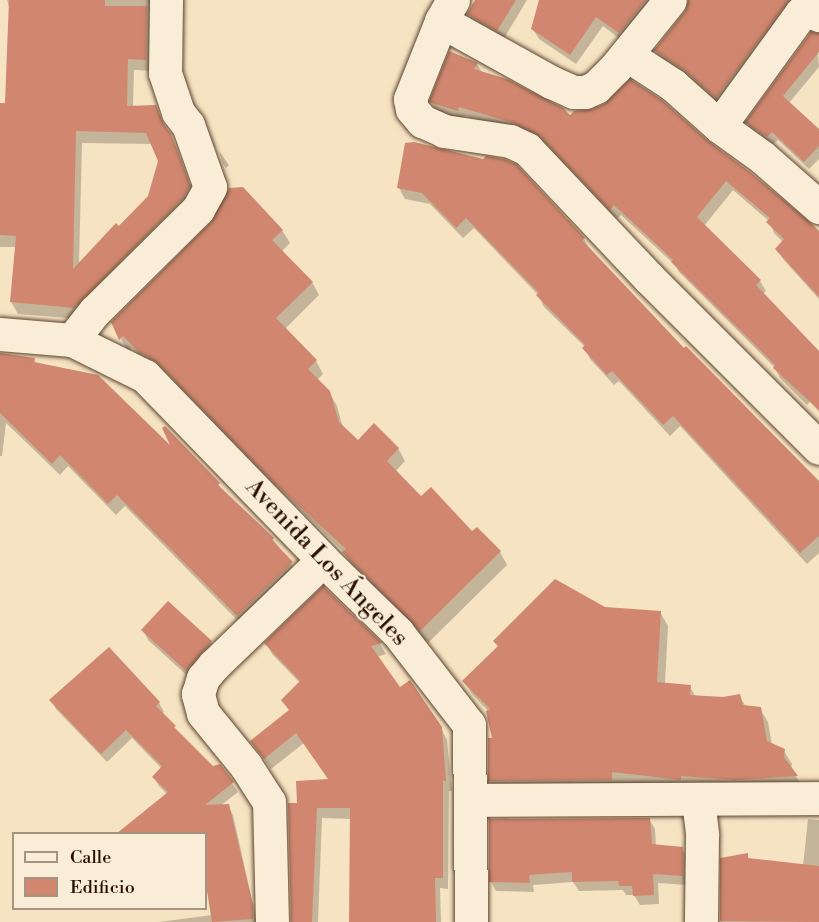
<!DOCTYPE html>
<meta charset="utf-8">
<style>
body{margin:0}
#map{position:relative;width:819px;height:922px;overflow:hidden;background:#f6e3c1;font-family:"Libre Bodoni",serif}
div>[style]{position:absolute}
.shadow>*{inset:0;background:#0003}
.building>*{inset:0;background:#d1876f}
.roads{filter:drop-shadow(0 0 2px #5c4330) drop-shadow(0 0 2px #5c4330)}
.minor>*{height:33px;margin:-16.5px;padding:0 16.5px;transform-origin:16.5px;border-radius:16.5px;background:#f9edd7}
span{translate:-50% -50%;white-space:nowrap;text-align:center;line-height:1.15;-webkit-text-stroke:4.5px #f9edd7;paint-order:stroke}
.street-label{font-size:24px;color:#280e00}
.legend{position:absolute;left:12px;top:832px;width:195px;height:78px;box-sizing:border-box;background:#f9edd7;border:2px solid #a59481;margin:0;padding:8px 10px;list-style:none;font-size:18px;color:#280e00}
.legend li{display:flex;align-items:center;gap:12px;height:30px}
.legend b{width:30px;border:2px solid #a59481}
</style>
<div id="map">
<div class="shadow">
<div style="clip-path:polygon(evenodd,7px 0,155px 0,152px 71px,134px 70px,133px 107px,155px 107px,177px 148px,195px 198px,81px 319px,18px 314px,11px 302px,16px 247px,0 247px,0 104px,7px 104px,10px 10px,7px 0,82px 143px,152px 144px,160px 161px,150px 196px,79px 264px,82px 143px)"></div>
<div style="clip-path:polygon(477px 0,527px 0,503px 40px,474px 24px,468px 14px)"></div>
<div style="clip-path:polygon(540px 0,660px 0,625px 43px,603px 26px,576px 64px,539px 39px,533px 29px)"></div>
<div style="clip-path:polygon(690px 0,795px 0,722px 107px,661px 60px,655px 50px,690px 4px)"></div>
<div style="clip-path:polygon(818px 53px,819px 67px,789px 103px,819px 131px,819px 159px,809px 169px,778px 140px,772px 145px,752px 131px,747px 122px)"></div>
<div style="clip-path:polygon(477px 64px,482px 73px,570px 117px,706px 141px,819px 234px,819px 299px,783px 259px,777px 249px,783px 242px,774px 233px,769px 221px,733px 190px,704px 226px,760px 281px,766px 291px,763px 294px,819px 353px,819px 412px,810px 402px,807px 405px,780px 378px,775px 368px,679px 272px,675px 265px,621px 215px,617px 219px,542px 142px,525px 134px,465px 116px,464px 120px,437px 111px,431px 101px)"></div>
<div style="clip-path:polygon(406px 144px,584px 239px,590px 250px,684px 350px,819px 482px,819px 553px,807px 564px,680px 426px,670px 436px,619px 381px,614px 385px,590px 359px,585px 347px,544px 307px,538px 295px,474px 228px,463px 238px,430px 204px,405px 199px,399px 188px)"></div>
<div style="clip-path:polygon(219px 151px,229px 165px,226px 168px,223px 164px)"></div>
<div style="clip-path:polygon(282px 230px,290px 243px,281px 252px,312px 282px,319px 295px,285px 329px,316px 361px,323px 374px,317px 380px,329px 392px,337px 406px,343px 428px,358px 442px,398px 448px,405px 461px,395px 472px,421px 498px,472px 533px,477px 529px,500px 552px,507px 565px,428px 643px,351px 565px,344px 552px,132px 348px,128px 352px,112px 322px)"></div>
<div style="clip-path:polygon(0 353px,34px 359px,37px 365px,174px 451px,218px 484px,223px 492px,273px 539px,299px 575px,245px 628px,125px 506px,116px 515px,68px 466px,60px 475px,6px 423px,2px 456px,0 456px)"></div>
<div style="clip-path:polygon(323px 588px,380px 644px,386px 654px,377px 657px,399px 689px,441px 728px,447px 740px,452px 791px,449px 791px,448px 889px,440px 888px,441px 922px,351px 922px,351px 819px,322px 818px,318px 922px,292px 922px,298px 804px,330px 781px,304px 743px,271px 769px,252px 741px,290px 711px,283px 700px,300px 683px,272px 654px,266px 643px)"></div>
<div style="clip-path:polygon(604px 609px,660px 612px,668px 626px,665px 684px,690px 687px,696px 697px,723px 699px,739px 695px,746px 707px,760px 709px,768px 722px,772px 745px,784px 751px,792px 764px,791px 769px,804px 789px,498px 794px,490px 781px,494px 739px,489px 712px,472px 694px,464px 681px,499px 648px,495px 641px)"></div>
<div style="clip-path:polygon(143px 630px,211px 642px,216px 651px,192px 680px,148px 640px)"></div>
<div style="clip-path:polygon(51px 700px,159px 703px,164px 712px,162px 714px,179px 735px,212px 768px,219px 765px,238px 792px,220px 806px,228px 806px,233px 815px,257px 922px,159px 922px,212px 915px,206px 876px,206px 834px,159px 786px,154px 777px,162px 769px,132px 738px,107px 762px,56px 709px)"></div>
<div style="clip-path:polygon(649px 819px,655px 829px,656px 846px,682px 849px,688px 858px,687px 885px,658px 883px,659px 904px,640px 905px,634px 895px,626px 895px,623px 890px,579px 891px,573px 882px,533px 885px,534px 892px,496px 891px,491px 882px)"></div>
<div style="clip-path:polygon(808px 819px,819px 820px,819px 922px,721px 922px,722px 860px,747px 855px,750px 860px,803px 866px)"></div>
</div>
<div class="building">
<div style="clip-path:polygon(evenodd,9px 0,105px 0,105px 6px,147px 6px,146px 60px,128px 59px,127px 106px,156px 105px,163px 123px,171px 134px,190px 185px,183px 198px,74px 308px,10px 302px,16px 236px,0 235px,0 103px,5px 103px,9px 0,76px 131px,146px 133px,158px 161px,148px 196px,119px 226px,116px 223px,73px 269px,76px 131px)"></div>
<div style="clip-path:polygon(475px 0,516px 0,497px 31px,467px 14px)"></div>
<div style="clip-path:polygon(539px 0,646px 0,619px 33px,596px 17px,570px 55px,531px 29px)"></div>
<div style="clip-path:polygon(688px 0,789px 0,716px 98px,685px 71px,654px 50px,685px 12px)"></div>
<div style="clip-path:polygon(811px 32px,819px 33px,819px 52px,783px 96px,819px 129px,819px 146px,804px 162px,772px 132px,767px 137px,745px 122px)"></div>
<div style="clip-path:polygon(449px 51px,478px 63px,474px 69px,507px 79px,563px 108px,570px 115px,574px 111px,592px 109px,604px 104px,630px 79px,662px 100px,707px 140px,750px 172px,811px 223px,819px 231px,819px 297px,775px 249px,784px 239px,766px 222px,770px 218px,726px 181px,697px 217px,761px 280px,756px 285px,819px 351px,819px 410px,773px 368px,775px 365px,671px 262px,673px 260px,614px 205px,610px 210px,540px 136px,513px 123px,459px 107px,458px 111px,432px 103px,429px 101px)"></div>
<div style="clip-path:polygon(414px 142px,483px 159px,486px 156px,504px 159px,516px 164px,585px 238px,582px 240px,684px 348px,686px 346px,819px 481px,819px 536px,800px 553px,673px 416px,663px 425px,612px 371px,607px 375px,582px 348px,585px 345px,536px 295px,539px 293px,466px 218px,456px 228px,422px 193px,397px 188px,405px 143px)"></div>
<div style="clip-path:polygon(243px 187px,283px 230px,272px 240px,313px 282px,276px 318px,317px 360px,308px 369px,330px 391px,339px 422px,358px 440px,374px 423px,399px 448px,387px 461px,421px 496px,431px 487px,472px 531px,477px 527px,501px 551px,420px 631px,342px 552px,346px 549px,272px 481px,158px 363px,139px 352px,123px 336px,119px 340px,111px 322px,211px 222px,229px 188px)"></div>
<div style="clip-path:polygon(0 353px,35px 358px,34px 362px,98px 375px,170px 445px,162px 428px,165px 426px,220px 483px,218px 485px,274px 538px,272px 540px,293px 562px,237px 616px,117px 495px,108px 504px,60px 455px,52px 464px,0 413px)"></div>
<div style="clip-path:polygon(555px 579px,605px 607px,661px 611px,657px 682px,691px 685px,690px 695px,723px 697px,740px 694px,743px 705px,761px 707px,767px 741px,785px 749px,784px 757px,798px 776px,736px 780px,681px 776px,681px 780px,612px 772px,612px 780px,488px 781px,488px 738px,492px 738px,486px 711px,490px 709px,462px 681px,498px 646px,493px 641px)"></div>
<div style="clip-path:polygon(323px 586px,382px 643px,371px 646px,400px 687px,410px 680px,442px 727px,446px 781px,443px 781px,443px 878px,435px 878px,436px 922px,349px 922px,350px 808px,317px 808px,312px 922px,291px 922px,288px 803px,297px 803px,296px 781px,328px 779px,296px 733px,264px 759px,250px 741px,289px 710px,281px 700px,300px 681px,264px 643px)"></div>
<div style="clip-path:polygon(168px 601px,212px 641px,186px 671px,141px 630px)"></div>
<div style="clip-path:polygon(109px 647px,160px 702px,156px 706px,176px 726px,174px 727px,213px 766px,220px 764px,234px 782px,205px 805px,229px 804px,253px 905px,253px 919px,212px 922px,206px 885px,206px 834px,116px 834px,168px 792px,152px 777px,162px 766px,126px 730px,101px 754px,49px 700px)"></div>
<div style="clip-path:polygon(650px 818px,652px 844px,683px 847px,683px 876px,653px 874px,654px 895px,633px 896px,632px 886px,619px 886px,618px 881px,572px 882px,572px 872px,529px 875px,530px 883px,489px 882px,489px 819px)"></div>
<div style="clip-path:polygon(748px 853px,748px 858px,819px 866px,819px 922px,720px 921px,720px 858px)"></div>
</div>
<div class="roads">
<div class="minor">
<div style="left:453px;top:0;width:24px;rotate:120deg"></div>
<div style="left:441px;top:21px;width:84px;rotate:111.7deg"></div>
<div style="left:410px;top:99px;width:10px;rotate:79deg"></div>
<div style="left:412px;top:109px;width:16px;rotate:50deg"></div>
<div style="left:422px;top:121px;width:24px;rotate:24deg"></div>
<div style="left:444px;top:131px;width:67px;rotate:8.6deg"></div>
<div style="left:510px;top:141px;width:19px;rotate:25deg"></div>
<div style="left:527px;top:149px;width:178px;rotate:46.6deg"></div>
<div style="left:649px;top:278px;width:240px;rotate:45deg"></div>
<div style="left:441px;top:21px;width:126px;rotate:29deg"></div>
<div style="left:551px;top:82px;width:24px;rotate:24deg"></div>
<div style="left:573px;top:92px;width:12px"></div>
<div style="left:585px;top:92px;width:12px;rotate:-24deg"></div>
<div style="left:596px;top:87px;width:27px;rotate:-45deg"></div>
<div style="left:615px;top:68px;width:87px;rotate:-51deg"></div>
<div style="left:627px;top:55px;width:55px;rotate:33.1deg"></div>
<div style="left:673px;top:85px;width:62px;rotate:41.7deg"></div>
<div style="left:719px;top:126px;width:140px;rotate:-54deg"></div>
<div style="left:801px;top:13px;width:8px;rotate:-14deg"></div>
<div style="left:809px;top:11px;width:11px;rotate:22deg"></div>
<div style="left:719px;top:126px;width:53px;rotate:35.8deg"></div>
<div style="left:762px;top:157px;width:76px;rotate:41.3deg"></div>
<div style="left:0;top:334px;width:72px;rotate:4.8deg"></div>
<div style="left:72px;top:340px;width:81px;rotate:26.3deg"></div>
<div style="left:145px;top:376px;width:256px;rotate:45.9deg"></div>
<div style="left:323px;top:560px;width:105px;rotate:44.2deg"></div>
<div style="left:398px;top:633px;width:116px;rotate:52.3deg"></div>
<div style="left:469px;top:725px;width:197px;rotate:89.4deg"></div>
<div style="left:72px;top:340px;width:37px;rotate:-52deg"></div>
<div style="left:95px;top:311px;width:145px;rotate:-44.7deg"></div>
<div style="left:198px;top:209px;width:25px;rotate:-61deg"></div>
<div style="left:210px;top:187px;width:66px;rotate:-109.5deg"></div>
<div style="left:188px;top:125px;width:16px;rotate:-128deg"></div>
<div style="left:178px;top:112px;width:41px;rotate:-108.4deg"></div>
<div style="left:165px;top:73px;width:73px;rotate:-89.2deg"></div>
<div style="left:470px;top:800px;width:349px;rotate:-0.3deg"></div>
<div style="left:698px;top:800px;width:35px;rotate:83deg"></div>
<div style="left:702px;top:835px;width:87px;rotate:90.7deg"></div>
<div style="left:272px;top:922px;width:120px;rotate:-91.4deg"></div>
<div style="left:269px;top:802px;width:43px;rotate:-122.6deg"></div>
<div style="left:246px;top:766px;width:68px;rotate:-129.1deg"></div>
<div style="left:203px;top:713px;width:20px;rotate:-105deg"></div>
<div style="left:198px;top:694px;width:17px;rotate:-73deg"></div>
<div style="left:203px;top:678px;width:17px;rotate:-50deg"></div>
<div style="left:214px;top:665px;width:151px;rotate:-43.9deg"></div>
</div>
</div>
<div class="street-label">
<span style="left:326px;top:563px;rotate:46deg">Avenida Los Ángeles</span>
</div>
<ul class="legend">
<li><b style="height:8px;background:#f9edd7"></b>Calle</li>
<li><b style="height:16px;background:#d1876f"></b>Edificio</li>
</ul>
</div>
